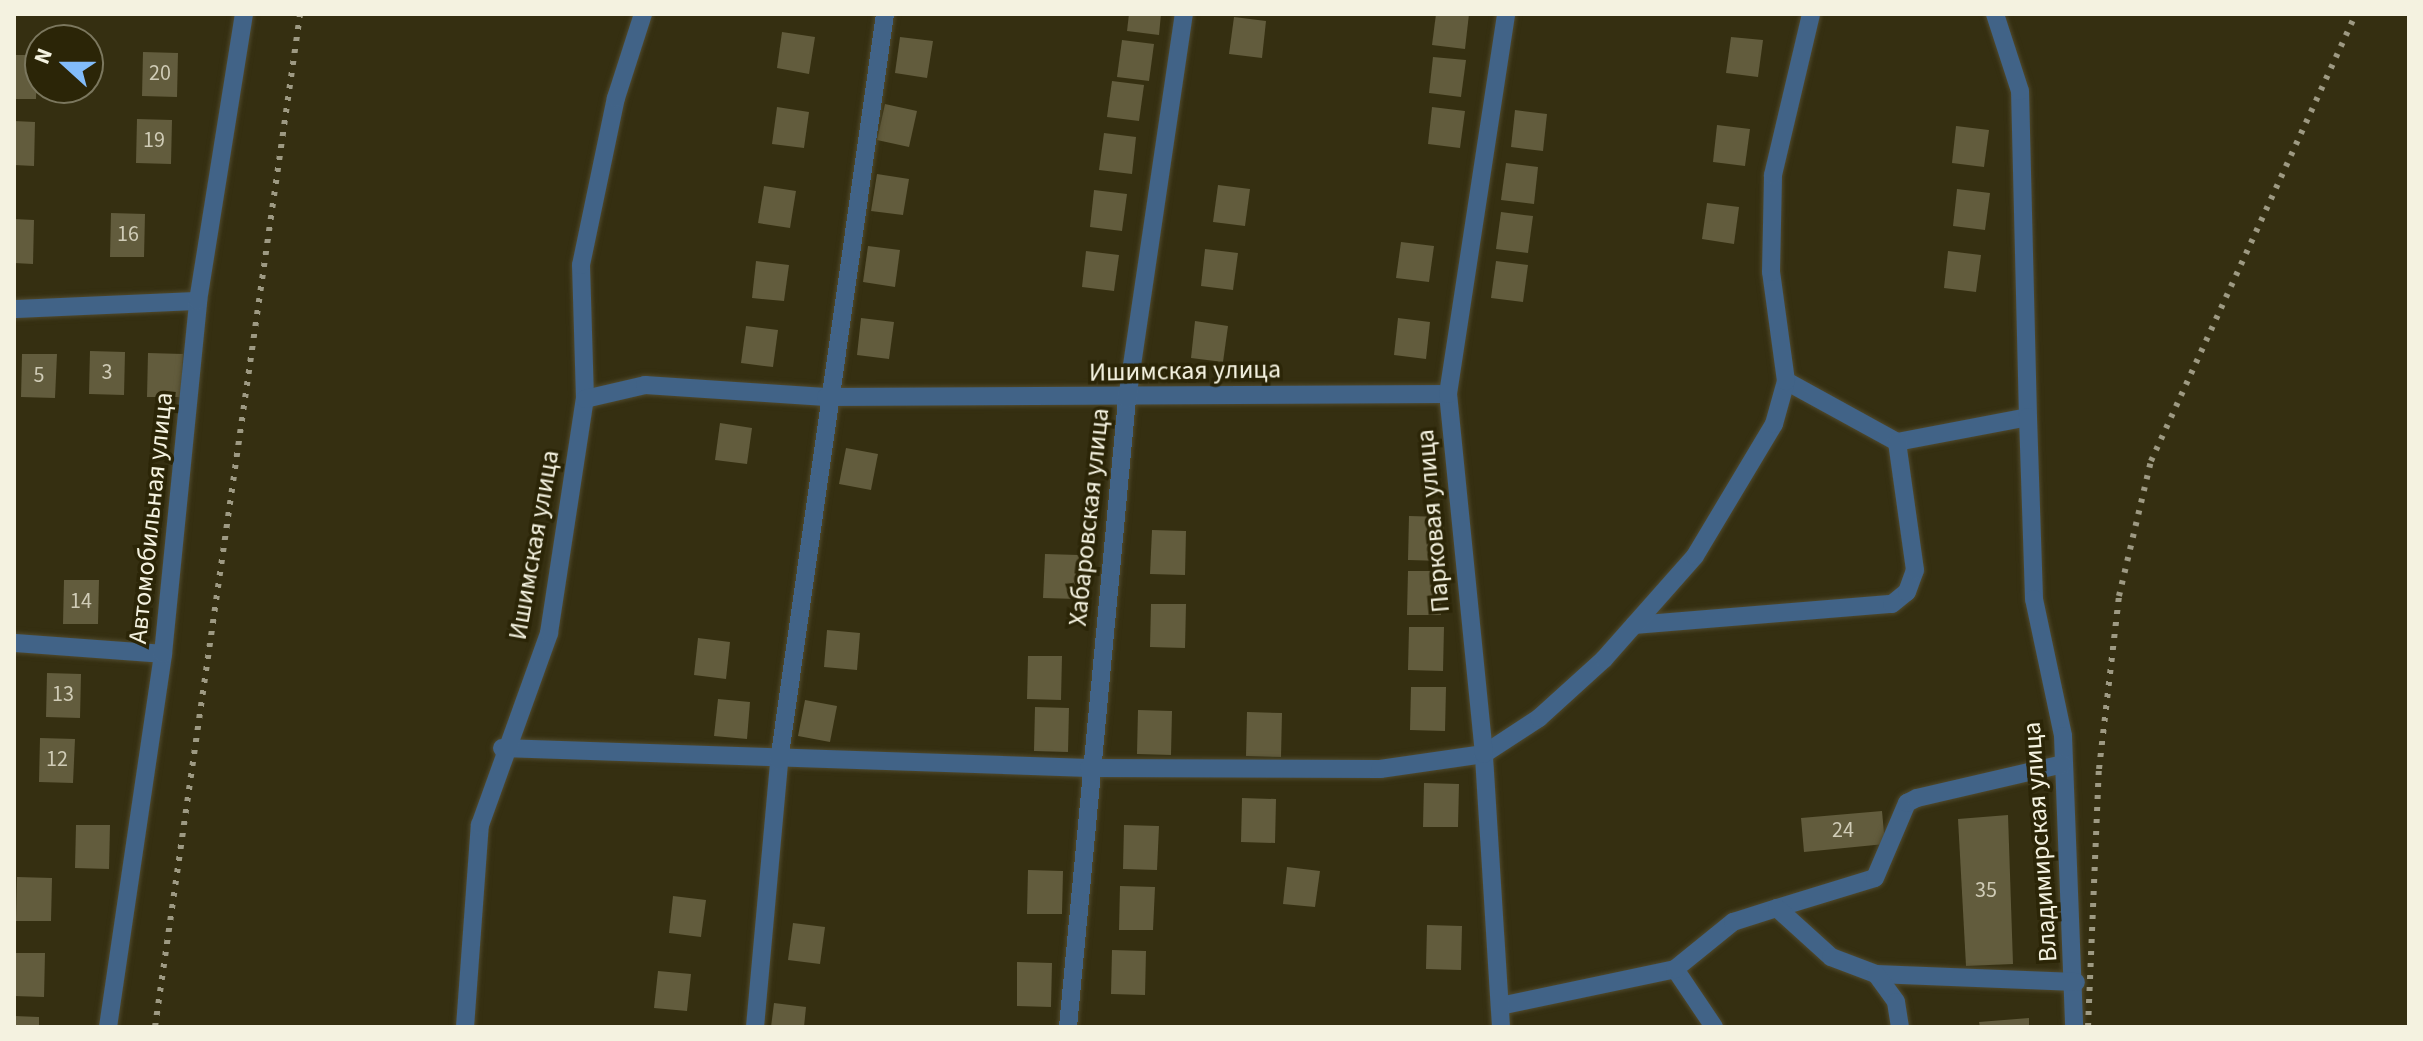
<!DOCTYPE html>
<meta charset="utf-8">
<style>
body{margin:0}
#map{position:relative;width:2423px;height:1041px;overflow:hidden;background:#352f11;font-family:"Source Sans 3",sans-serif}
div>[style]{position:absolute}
.building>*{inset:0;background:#625c3d}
.roads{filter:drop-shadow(0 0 2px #504a2e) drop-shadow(0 0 2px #504a2e)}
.street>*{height:18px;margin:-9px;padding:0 9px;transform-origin:9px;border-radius:9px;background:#416387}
.rail>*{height:6px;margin-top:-3px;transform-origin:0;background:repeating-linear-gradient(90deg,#9e9a83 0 4px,transparent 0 12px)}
span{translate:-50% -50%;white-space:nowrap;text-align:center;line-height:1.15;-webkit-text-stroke:7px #2b2507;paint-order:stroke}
.number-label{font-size:22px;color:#d0ccb7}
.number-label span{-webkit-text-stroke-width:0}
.street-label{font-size:26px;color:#f4f2e0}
.frame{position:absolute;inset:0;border:16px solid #f4f2e0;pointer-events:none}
.north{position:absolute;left:24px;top:24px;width:80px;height:80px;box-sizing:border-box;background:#2b2507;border:2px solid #7b775e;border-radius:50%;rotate:291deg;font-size:22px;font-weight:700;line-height:32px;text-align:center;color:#f4f2e0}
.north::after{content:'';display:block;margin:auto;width:28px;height:36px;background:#82bcfa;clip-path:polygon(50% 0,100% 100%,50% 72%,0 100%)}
</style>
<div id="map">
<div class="building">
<div style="clip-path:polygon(1129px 14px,1161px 14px,1159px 35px,1127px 31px)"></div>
<div style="clip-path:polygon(1436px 14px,1469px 14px,1465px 49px,1432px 45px)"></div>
<div style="clip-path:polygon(1234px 17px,1266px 21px,1262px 58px,1229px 54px)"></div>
<div style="clip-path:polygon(782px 32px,815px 37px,809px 74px,777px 68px)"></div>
<div style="clip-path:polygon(900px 37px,933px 41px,927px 78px,895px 73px)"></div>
<div style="clip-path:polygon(1731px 37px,1763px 40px,1758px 77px,1726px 73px)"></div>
<div style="clip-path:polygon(1122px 40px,1154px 44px,1149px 81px,1117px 77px)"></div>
<div style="clip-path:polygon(143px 52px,178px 53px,177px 97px,142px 96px)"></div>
<div style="clip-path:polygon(14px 55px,37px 55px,36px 99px,14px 99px)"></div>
<div style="clip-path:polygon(1433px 57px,1466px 60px,1461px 97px,1429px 93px)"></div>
<div style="clip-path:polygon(1112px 81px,1144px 85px,1139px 121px,1107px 117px)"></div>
<div style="clip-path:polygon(885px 104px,917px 111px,909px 147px,877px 140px)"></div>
<div style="clip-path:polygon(777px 107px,809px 112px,804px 148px,772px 144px)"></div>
<div style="clip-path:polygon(1432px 107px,1465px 111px,1460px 148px,1428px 144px)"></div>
<div style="clip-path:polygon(1515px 110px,1547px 114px,1543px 151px,1511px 147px)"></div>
<div style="clip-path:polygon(137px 119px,172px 120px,171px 164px,136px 163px)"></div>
<div style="clip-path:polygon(14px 121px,35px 122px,34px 166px,14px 165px)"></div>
<div style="clip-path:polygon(1717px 125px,1750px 129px,1745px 166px,1713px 162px)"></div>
<div style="clip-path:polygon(1956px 126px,1989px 130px,1984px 167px,1952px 163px)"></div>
<div style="clip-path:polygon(1104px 133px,1136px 137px,1132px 174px,1099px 170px)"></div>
<div style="clip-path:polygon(1506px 163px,1538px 167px,1534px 204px,1501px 200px)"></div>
<div style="clip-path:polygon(877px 174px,909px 179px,903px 215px,871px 211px)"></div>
<div style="clip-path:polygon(1218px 185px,1250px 189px,1245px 226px,1213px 222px)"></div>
<div style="clip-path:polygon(764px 186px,796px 191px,790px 228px,758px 223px)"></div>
<div style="clip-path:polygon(1957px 189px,1990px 193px,1985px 230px,1953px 226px)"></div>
<div style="clip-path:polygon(1094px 190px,1127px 194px,1122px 231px,1090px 227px)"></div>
<div style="clip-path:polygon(1707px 203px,1739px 207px,1734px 244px,1702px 239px)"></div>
<div style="clip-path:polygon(1501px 212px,1533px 216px,1528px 253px,1496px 249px)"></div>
<div style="clip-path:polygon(111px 213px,145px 214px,144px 257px,110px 257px)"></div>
<div style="clip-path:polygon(14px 219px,34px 220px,33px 264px,14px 263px)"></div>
<div style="clip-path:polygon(1401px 242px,1434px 246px,1429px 282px,1396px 278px)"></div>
<div style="clip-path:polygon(868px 246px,900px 250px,895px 287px,863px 282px)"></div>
<div style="clip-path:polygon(1205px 249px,1238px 253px,1233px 290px,1201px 286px)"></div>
<div style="clip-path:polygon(1086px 251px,1119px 255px,1114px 291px,1082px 287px)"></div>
<div style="clip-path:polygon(1948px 251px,1981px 255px,1976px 292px,1944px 288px)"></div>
<div style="clip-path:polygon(756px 261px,789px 265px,784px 301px,752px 298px)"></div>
<div style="clip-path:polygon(1496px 261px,1528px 265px,1523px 302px,1491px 298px)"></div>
<div style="clip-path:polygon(861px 318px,894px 322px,889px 359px,857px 355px)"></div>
<div style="clip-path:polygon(1398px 318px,1430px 322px,1426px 359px,1394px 355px)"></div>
<div style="clip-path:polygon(1195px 321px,1228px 326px,1223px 362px,1191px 358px)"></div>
<div style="clip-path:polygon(746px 326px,778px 330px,773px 367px,741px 363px)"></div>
<div style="clip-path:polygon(90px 351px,125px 352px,124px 395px,89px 394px)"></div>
<div style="clip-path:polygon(148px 353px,183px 354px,181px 397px,147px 397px)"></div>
<div style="clip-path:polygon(22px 354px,57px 354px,55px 398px,21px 397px)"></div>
<div style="clip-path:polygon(720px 423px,752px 428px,747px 464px,715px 460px)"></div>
<div style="clip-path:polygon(846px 448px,878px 454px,871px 490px,839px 484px)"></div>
<div style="clip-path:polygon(1409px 516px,1444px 517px,1443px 561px,1408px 560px)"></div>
<div style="clip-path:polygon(1152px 530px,1186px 531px,1185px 575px,1150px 574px)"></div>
<div style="clip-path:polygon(1045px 554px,1079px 555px,1078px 599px,1043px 598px)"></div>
<div style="clip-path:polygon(1408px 571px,1442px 571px,1441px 615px,1407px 615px)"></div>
<div style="clip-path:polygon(64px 580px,99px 580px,98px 624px,63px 624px)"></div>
<div style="clip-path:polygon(1151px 604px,1186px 604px,1185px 648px,1150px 647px)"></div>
<div style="clip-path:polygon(1409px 627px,1444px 627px,1443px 671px,1408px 670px)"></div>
<div style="clip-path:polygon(827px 630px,860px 633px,857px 670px,824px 667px)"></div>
<div style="clip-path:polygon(698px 638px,730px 642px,726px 679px,694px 675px)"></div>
<div style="clip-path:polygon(1028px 656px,1062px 656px,1061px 700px,1027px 699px)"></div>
<div style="clip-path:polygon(47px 673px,81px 674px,80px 718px,46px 717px)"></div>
<div style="clip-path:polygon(1411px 687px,1446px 687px,1445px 731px,1410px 730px)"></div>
<div style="clip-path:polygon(718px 699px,750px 702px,747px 739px,714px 736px)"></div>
<div style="clip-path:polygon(805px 700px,837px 706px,830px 742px,798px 736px)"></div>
<div style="clip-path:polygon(1035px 707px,1069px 708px,1068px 752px,1034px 751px)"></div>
<div style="clip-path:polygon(1138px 710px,1172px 711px,1171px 755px,1137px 754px)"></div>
<div style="clip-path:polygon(1247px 712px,1282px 713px,1281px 757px,1246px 756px)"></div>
<div style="clip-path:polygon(40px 738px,75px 739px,73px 783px,39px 782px)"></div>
<div style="clip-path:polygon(1424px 783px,1459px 784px,1458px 827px,1423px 827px)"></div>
<div style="clip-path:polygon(1242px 798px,1276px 799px,1275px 843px,1241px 842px)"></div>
<div style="clip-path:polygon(1882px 811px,1885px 844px,1804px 852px,1801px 818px)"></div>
<div style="clip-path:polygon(2008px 815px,2013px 964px,1966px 966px,1958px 819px)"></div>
<div style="clip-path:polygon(76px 825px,110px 825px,109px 869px,75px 868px)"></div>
<div style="clip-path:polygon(1124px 825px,1159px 826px,1157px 870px,1123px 869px)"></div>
<div style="clip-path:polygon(1287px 867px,1320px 871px,1315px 907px,1283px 904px)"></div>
<div style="clip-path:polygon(1028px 870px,1063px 871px,1062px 914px,1027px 914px)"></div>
<div style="clip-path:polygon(17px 877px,52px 878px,51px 921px,16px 921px)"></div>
<div style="clip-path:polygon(1120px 886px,1155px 887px,1153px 930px,1119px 930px)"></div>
<div style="clip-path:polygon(673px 896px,706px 900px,701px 937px,669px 933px)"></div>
<div style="clip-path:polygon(793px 923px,825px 927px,820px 964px,788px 960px)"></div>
<div style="clip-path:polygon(1427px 925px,1462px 926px,1461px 970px,1426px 969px)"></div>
<div style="clip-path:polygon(1112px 950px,1146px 951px,1145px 995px,1111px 994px)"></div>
<div style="clip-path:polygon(14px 953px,45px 953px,44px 997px,14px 996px)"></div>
<div style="clip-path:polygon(1017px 962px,1052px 963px,1051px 1007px,1017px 1006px)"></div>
<div style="clip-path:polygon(658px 971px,691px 974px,687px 1011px,654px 1008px)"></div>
<div style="clip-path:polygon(774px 1003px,806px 1007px,804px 1027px,771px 1027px)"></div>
<div style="clip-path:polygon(14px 1016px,39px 1017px,39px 1027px,14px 1027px)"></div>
<div style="clip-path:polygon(2029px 1018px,2029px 1027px,1980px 1027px,1979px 1022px)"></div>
</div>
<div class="roads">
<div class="street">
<div style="left:14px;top:309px;width:184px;rotate:-2.5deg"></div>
<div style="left:1786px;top:381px;width:127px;rotate:28.8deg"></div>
<div style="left:1897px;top:442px;width:133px;rotate:-10.8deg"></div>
<div style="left:2028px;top:417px;width:326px;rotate:-91.4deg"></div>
<div style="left:2020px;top:91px;width:81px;rotate:-108deg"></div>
<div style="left:585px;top:399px;width:134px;rotate:-91.7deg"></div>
<div style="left:581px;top:265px;width:171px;rotate:-78.2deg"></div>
<div style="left:616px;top:98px;width:88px;rotate:-72.2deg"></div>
<div style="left:2028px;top:417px;width:182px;rotate:88.1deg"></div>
<div style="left:2034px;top:599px;width:140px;rotate:78deg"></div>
<div style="left:2063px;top:736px;width:291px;rotate:87.8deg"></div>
<div style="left:1634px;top:625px;width:259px;rotate:-4.7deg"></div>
<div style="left:1892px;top:604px;width:19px;rotate:-39deg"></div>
<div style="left:1907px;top:592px;width:23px;rotate:-70deg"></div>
<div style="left:1915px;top:570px;width:129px;rotate:-98deg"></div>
<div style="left:14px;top:643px;width:149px;rotate:4.2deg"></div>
<div style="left:502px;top:748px;width:587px;rotate:1.95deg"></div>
<div style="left:1089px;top:768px;width:291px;rotate:0.2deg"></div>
<div style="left:1380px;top:769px;width:105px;rotate:-8.2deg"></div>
<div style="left:1484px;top:754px;width:66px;rotate:-33.2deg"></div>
<div style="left:1539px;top:718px;width:88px;rotate:-42.2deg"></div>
<div style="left:1604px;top:659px;width:137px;rotate:-48.5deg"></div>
<div style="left:1695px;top:556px;width:154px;rotate:-59.1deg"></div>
<div style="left:1774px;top:424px;width:45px;rotate:-74.4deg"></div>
<div style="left:1786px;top:381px;width:110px;rotate:-97.8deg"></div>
<div style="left:1771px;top:272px;width:97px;rotate:-88.8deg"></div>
<div style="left:1773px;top:175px;width:165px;rotate:-76.7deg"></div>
<div style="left:1777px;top:908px;width:102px;rotate:-17deg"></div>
<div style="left:1875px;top:878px;width:82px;rotate:-66.9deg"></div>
<div style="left:1907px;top:803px;width:11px;rotate:-27deg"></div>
<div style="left:1917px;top:798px;width:150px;rotate:-13.1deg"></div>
<div style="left:1675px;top:969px;width:70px;rotate:56.1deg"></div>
<div style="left:1876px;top:974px;width:200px;rotate:2.3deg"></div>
<div style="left:1500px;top:1006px;width:179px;rotate:-11.9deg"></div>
<div style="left:1675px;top:969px;width:75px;rotate:-39deg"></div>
<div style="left:1733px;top:922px;width:46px;rotate:-17.7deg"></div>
<div style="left:1777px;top:908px;width:73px;rotate:42.2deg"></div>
<div style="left:1831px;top:957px;width:48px;rotate:20.7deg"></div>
<div style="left:1876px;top:974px;width:34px;rotate:54deg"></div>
<div style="left:1896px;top:1002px;width:25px;rotate:81deg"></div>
<div style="left:108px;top:1027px;width:377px;rotate:-81.6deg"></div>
<div style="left:163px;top:654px;width:355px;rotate:-84.3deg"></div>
<div style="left:198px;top:301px;width:291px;rotate:-80.9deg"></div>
<div style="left:465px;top:1027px;width:203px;rotate:-85.8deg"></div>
<div style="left:480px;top:825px;width:204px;rotate:-70.2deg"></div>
<div style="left:549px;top:633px;width:237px;rotate:-81.3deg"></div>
<div style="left:585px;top:399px;width:62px;rotate:-13.1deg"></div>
<div style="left:645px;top:385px;width:181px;rotate:3.8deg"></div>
<div style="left:826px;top:397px;width:622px;rotate:-0.28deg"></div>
<div style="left:755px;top:1027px;width:267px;rotate:-84.8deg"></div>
<div style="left:779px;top:761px;width:754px;rotate:-81.92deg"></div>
<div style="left:1068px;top:1027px;width:631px;rotate:-84.63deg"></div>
<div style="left:1127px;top:399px;width:389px;rotate:-81.6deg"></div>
<div style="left:1501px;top:1027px;width:274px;rotate:-93.6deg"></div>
<div style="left:1484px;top:754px;width:362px;rotate:-95.7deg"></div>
<div style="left:1448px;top:394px;width:384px;rotate:-81.3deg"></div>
</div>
</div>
<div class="rail">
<div style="left:155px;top:1027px;width:1023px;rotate:-81.85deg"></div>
<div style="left:2088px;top:1027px;width:258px;rotate:-87.6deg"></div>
<div style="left:2099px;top:769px;width:174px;rotate:-83.4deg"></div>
<div style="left:2119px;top:596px;width:139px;rotate:-76.7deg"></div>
<div style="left:2151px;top:461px;width:492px;rotate:-65.4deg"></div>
</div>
<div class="number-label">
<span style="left:160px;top:74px">20</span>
<span style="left:154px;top:141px">19</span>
<span style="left:128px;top:235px">16</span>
<span style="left:107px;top:373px">3</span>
<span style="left:39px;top:376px">5</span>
<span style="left:81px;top:602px">14</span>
<span style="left:63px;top:695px">13</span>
<span style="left:57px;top:760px">12</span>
<span style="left:1843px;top:831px">24</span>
<span style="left:1986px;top:891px">35</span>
</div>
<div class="street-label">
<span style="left:1185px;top:371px;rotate:-1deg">Ишимская улица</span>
<span style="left:1089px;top:517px;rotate:-84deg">Хабаровская улица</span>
<span style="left:151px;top:518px;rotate:-84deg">Автомобильная улица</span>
<span style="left:1433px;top:521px;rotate:-95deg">Парковая улица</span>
<span style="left:534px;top:545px;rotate:-80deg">Ишимская улица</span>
<span style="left:2040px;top:842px;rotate:-94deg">Владимирская улица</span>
</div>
<div class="frame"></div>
<div class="north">N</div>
</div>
